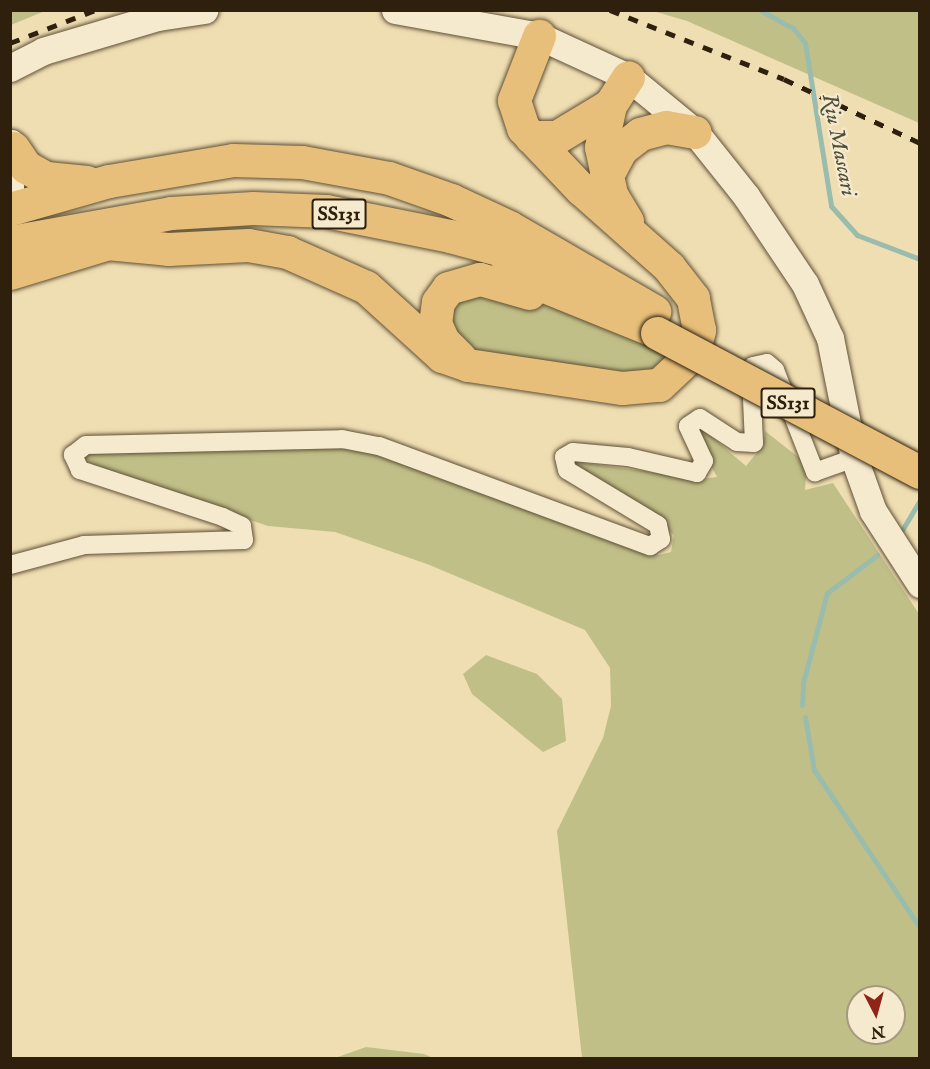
<!DOCTYPE html>
<style>
body{margin:0}
#map{position:relative;width:930px;height:1069px;overflow:hidden;background:#f0deb3;font-family:"IM FELL English",serif}
div>[style]{position:absolute}
.green>*{inset:0;background:#c1bf88}
.stream>*{height:5px;margin:-2.5px;padding:0 2.5px;transform-origin:2.5px;border-radius:2.5px;background:#9abcad}
.roads{filter:drop-shadow(0 0 2px #5e5036) drop-shadow(0 0 2px #5e5036)}
.street>*{height:18px;margin:-9px;padding:0 9px;transform-origin:9px;border-radius:9px;background:#f5eace}
.secondary>*{height:27px;margin:-13.5px;padding:0 13.5px;transform-origin:13.5px;border-radius:13.5px;background:#f5eace}
.highway>*{height:33px;margin:-16.5px;padding:0 16.5px;transform-origin:16.5px;border-radius:16.5px;background:#e8bf7a}
.rail>*{height:4.5px;margin-top:-2.25px;transform-origin:0;background:repeating-linear-gradient(90deg,#2e200c 0 10px,transparent 0 20px)}
.bridges{filter:drop-shadow(0 0 2px #2e200c) drop-shadow(0 0 2px #2e200c)}
.highway-bridge>*{height:33px;margin:-16.5px;padding:0 16.5px;transform-origin:16.5px;border-radius:16.5px;background:#e8bf7a}
span{translate:-50% -50%;white-space:nowrap;text-align:center;line-height:1.15;-webkit-text-stroke:4.5px #f5eace;paint-order:stroke}
.shield-label span{padding:2px 4px;background:#f5eace;border:2px solid;border-radius:4px;-webkit-text-stroke-width:0}
.shield-label{font-size:20px;color:#2e200c;font-weight:700}
.water-label{font-size:22px;color:#4e4f3c;font-style:italic}
.frame{position:absolute;inset:0;border:12px solid #2e200c;pointer-events:none}
.north{position:absolute;left:846px;top:985px;width:60px;height:60px;box-sizing:border-box;background:#f5eace;border:2px solid #a59980;border-radius:50%;rotate:174deg;font-size:16px;font-weight:700;line-height:24px;text-align:center;color:#2e200c}
.north::after{content:'';display:block;margin:auto;width:21px;height:27px;background:#8f2418;clip-path:polygon(50% 0,100% 100%,50% 72%,0 100%)}
</style>
<div id="map">
<div class="green">
<div style="clip-path:polygon(11px 10px,45px 10px,45px 11px,11px 25px)"></div>
<div style="clip-path:polygon(653px 11px,919px 11px,919px 123px,687px 21px)"></div>
<div style="clip-path:polygon(502px 291px,612px 324px,669px 359px,650px 372px,635px 374px,464px 352px,454px 342px,447px 306px,455px 293px)"></div>
<div style="clip-path:polygon(evenodd,700px 427px,746px 466px,763px 445px,765px 431px,807px 464px,805px 490px,833px 483px,919px 614px,919px 1058px,582px 1058px,557px 831px,603px 738px,611px 706px,610px 668px,585px 630px,427px 564px,335px 532px,268px 526px,99px 470px,85px 458px,92px 452px,324px 445px,392px 456px,659px 555px,671px 552px,674px 535px,569px 461px,702px 479px,717px 477px,693px 432px,700px 427px,858px 997px,894px 997px,894px 1033px,858px 1033px,858px 997px)"></div>
<div style="clip-path:polygon(486px 655px,537px 674px,562px 699px,566px 741px,543px 752px,472px 694px,463px 674px)"></div>
<div style="clip-path:polygon(366px 1047px,424px 1054px,433px 1058px,335px 1058px)"></div>
</div>
<div class="stream">
<div style="left:760px;top:10px;width:38px;rotate:29deg"></div>
<div style="left:793px;top:28px;width:19px;rotate:51deg"></div>
<div style="left:805px;top:43px;width:165px;rotate:80.9deg"></div>
<div style="left:831px;top:206px;width:39px;rotate:48deg"></div>
<div style="left:857px;top:235px;width:67px;rotate:20.9deg"></div>
<div style="left:898px;top:537px;width:43px;rotate:-59.3deg"></div>
<div style="left:802px;top:705px;width:22px;rotate:-87deg"></div>
<div style="left:803px;top:683px;width:93px;rotate:-75.1deg"></div>
<div style="left:827px;top:593px;width:63px;rotate:-37.2deg"></div>
<div style="left:805px;top:717px;width:54px;rotate:80.4deg"></div>
<div style="left:814px;top:770px;width:190px;rotate:56.1deg"></div>
</div>
<div class="roads">
<div class="street">
<div style="left:10px;top:565px;width:77px;rotate:-15.1deg"></div>
<div style="left:84px;top:545px;width:160px;rotate:-1.8deg"></div>
<div style="left:244px;top:540px;width:14px;rotate:-98deg"></div>
<div style="left:242px;top:526px;width:21px;rotate:-155deg"></div>
<div style="left:223px;top:517px;width:151px;rotate:-161.8deg"></div>
<div style="left:80px;top:470px;width:17px;rotate:-115deg"></div>
<div style="left:73px;top:455px;width:16px;rotate:-38deg"></div>
<div style="left:86px;top:445px;width:256px;rotate:-1.3deg"></div>
<div style="left:342px;top:439px;width:38px;rotate:11deg"></div>
<div style="left:379px;top:446px;width:289px;rotate:20.3deg"></div>
<div style="left:650px;top:546px;width:13px;rotate:-32deg"></div>
<div style="left:661px;top:539px;width:14px;rotate:-102deg"></div>
<div style="left:658px;top:525px;width:106px;rotate:-148.9deg"></div>
<div style="left:567px;top:470px;width:13px;rotate:-103deg"></div>
<div style="left:564px;top:457px;width:10px;rotate:-29deg"></div>
<div style="left:573px;top:452px;width:55px;rotate:5.2deg"></div>
<div style="left:628px;top:457px;width:71px;rotate:13.1deg"></div>
<div style="left:697px;top:473px;width:14px;rotate:-60deg"></div>
<div style="left:704px;top:461px;width:38px;rotate:-115deg"></div>
<div style="left:688px;top:426px;width:14px;rotate:-34deg"></div>
<div style="left:700px;top:418px;width:44px;rotate:33deg"></div>
<div style="left:737px;top:442px;width:17px;rotate:3deg"></div>
<div style="left:754px;top:443px;width:65px;rotate:-92.6deg"></div>
<div style="left:751px;top:378px;width:12px;rotate:-81deg"></div>
<div style="left:753px;top:366px;width:14px;rotate:-12deg"></div>
<div style="left:767px;top:363px;width:11px;rotate:41deg"></div>
<div style="left:775px;top:370px;width:110px;rotate:68.6deg"></div>
<div style="left:815px;top:472px;width:41px;rotate:-19.7deg"></div>
</div>
<div class="secondary">
<div style="left:395px;top:10px;width:146px;rotate:10.2deg"></div>
<div style="left:539px;top:36px;width:98px;rotate:24.7deg"></div>
<div style="left:628px;top:77px;width:87px;rotate:39.4deg"></div>
<div style="left:695px;top:132px;width:82px;rotate:51.4deg"></div>
<div style="left:746px;top:196px;width:106px;rotate:56.2deg"></div>
<div style="left:805px;top:284px;width:60px;rotate:65.2deg"></div>
<div style="left:830px;top:338px;width:122px;rotate:78.7deg"></div>
<div style="left:854px;top:458px;width:56px;rotate:70.3deg"></div>
<div style="left:873px;top:511px;width:87px;rotate:57.2deg"></div>
<div style="left:10px;top:68px;width:37px;rotate:-27deg"></div>
<div style="left:43px;top:51px;width:120px;rotate:-16.5deg"></div>
<div style="left:158px;top:17px;width:47px;rotate:-8.7deg"></div>
<div style="left:10px;top:188px;width:45px;rotate:-88.7deg"></div>
</div>
<div class="highway">
<div style="left:531px;top:137px;width:26px"></div>
<div style="left:557px;top:137px;width:62px;rotate:-31.1deg"></div>
<div style="left:13px;top:148px;width:23px;rotate:56deg"></div>
<div style="left:26px;top:167px;width:23px;rotate:29deg"></div>
<div style="left:46px;top:178px;width:41px;rotate:5.6deg"></div>
<div style="left:605px;top:179px;width:34px;rotate:-62deg"></div>
<div style="left:621px;top:149px;width:24px;rotate:-38deg"></div>
<div style="left:640px;top:134px;width:27px;rotate:-15deg"></div>
<div style="left:666px;top:127px;width:29px;rotate:10deg"></div>
<div style="left:10px;top:209px;width:103px;rotate:-15.8deg"></div>
<div style="left:109px;top:181px;width:126px;rotate:-9.6deg"></div>
<div style="left:233px;top:160px;width:69px;rotate:1.7deg"></div>
<div style="left:302px;top:162px;width:88px;rotate:10.4deg"></div>
<div style="left:389px;top:178px;width:66px;rotate:19.5deg"></div>
<div style="left:451px;top:200px;width:64px;rotate:25deg"></div>
<div style="left:509px;top:227px;width:168px;rotate:30.1deg"></div>
<div style="left:627px;top:221px;width:31px;rotate:-121deg"></div>
<div style="left:611px;top:194px;width:48px;rotate:-102deg"></div>
<div style="left:601px;top:147px;width:43px;rotate:-77.9deg"></div>
<div style="left:610px;top:105px;width:33px;rotate:-57deg"></div>
<div style="left:10px;top:242px;width:164px;rotate:-10.2deg"></div>
<div style="left:171px;top:213px;width:82px;rotate:-3.5deg"></div>
<div style="left:253px;top:208px;width:73px;rotate:2.4deg"></div>
<div style="left:326px;top:211px;width:126px;rotate:11.4deg"></div>
<div style="left:450px;top:236px;width:99px;rotate:15.2deg"></div>
<div style="left:107px;top:243px;width:61px;rotate:5.6deg"></div>
<div style="left:168px;top:249px;width:80px;rotate:-2.9deg"></div>
<div style="left:248px;top:245px;width:40px;rotate:10deg"></div>
<div style="left:287px;top:252px;width:86px;rotate:23.9deg"></div>
<div style="left:366px;top:287px;width:103px;rotate:42.2deg"></div>
<div style="left:442px;top:356px;width:28px;rotate:19deg"></div>
<div style="left:468px;top:365px;width:156px;rotate:8.5deg"></div>
<div style="left:622px;top:388px;width:37px;rotate:-5deg"></div>
<div style="left:659px;top:385px;width:47px;rotate:-43.3deg"></div>
<div style="left:693px;top:353px;width:24px;rotate:-75deg"></div>
<div style="left:699px;top:330px;width:33px;rotate:-101deg"></div>
<div style="left:693px;top:298px;width:39px;rotate:-128deg"></div>
<div style="left:669px;top:267px;width:118px;rotate:-138.4deg"></div>
<div style="left:581px;top:189px;width:84px;rotate:-133.6deg"></div>
<div style="left:523px;top:128px;width:29px;rotate:-108deg"></div>
<div style="left:514px;top:100px;width:69px;rotate:-68.7deg"></div>
<div style="left:507px;top:271px;width:152px;rotate:22deg"></div>
<div style="left:10px;top:273px;width:103px;rotate:-16.9deg"></div>
<div style="left:460px;top:358px;width:24px;rotate:-135deg"></div>
<div style="left:443px;top:341px;width:20px;rotate:-114deg"></div>
<div style="left:435px;top:323px;width:21px;rotate:-82deg"></div>
<div style="left:438px;top:302px;width:17px;rotate:-54deg"></div>
<div style="left:448px;top:288px;width:33px;rotate:-16deg"></div>
<div style="left:480px;top:279px;width:51px;rotate:15.9deg"></div>
</div>
</div>
<div class="rail">
<div style="left:610px;top:10px;width:187px;rotate:21.6deg"></div>
<div style="left:784px;top:79px;width:150px;rotate:25.2deg"></div>
<div style="left:10px;top:43px;width:91px;rotate:-21.2deg"></div>
</div>
<div class="bridges">
<div class="highway-bridge">
<div style="left:657px;top:333px;width:297px;rotate:27.9deg"></div>
</div>
</div>
<div class="shield-label">
<span style="left:339px;top:214px">SS131</span>
<span style="left:788px;top:403px">SS131</span>
</div>
<div class="water-label">
<span style="left:838px;top:145px;rotate:79deg">Riu Mascari</span>
</div>
<div class="frame"></div>
<div class="north">N</div>
</div>
